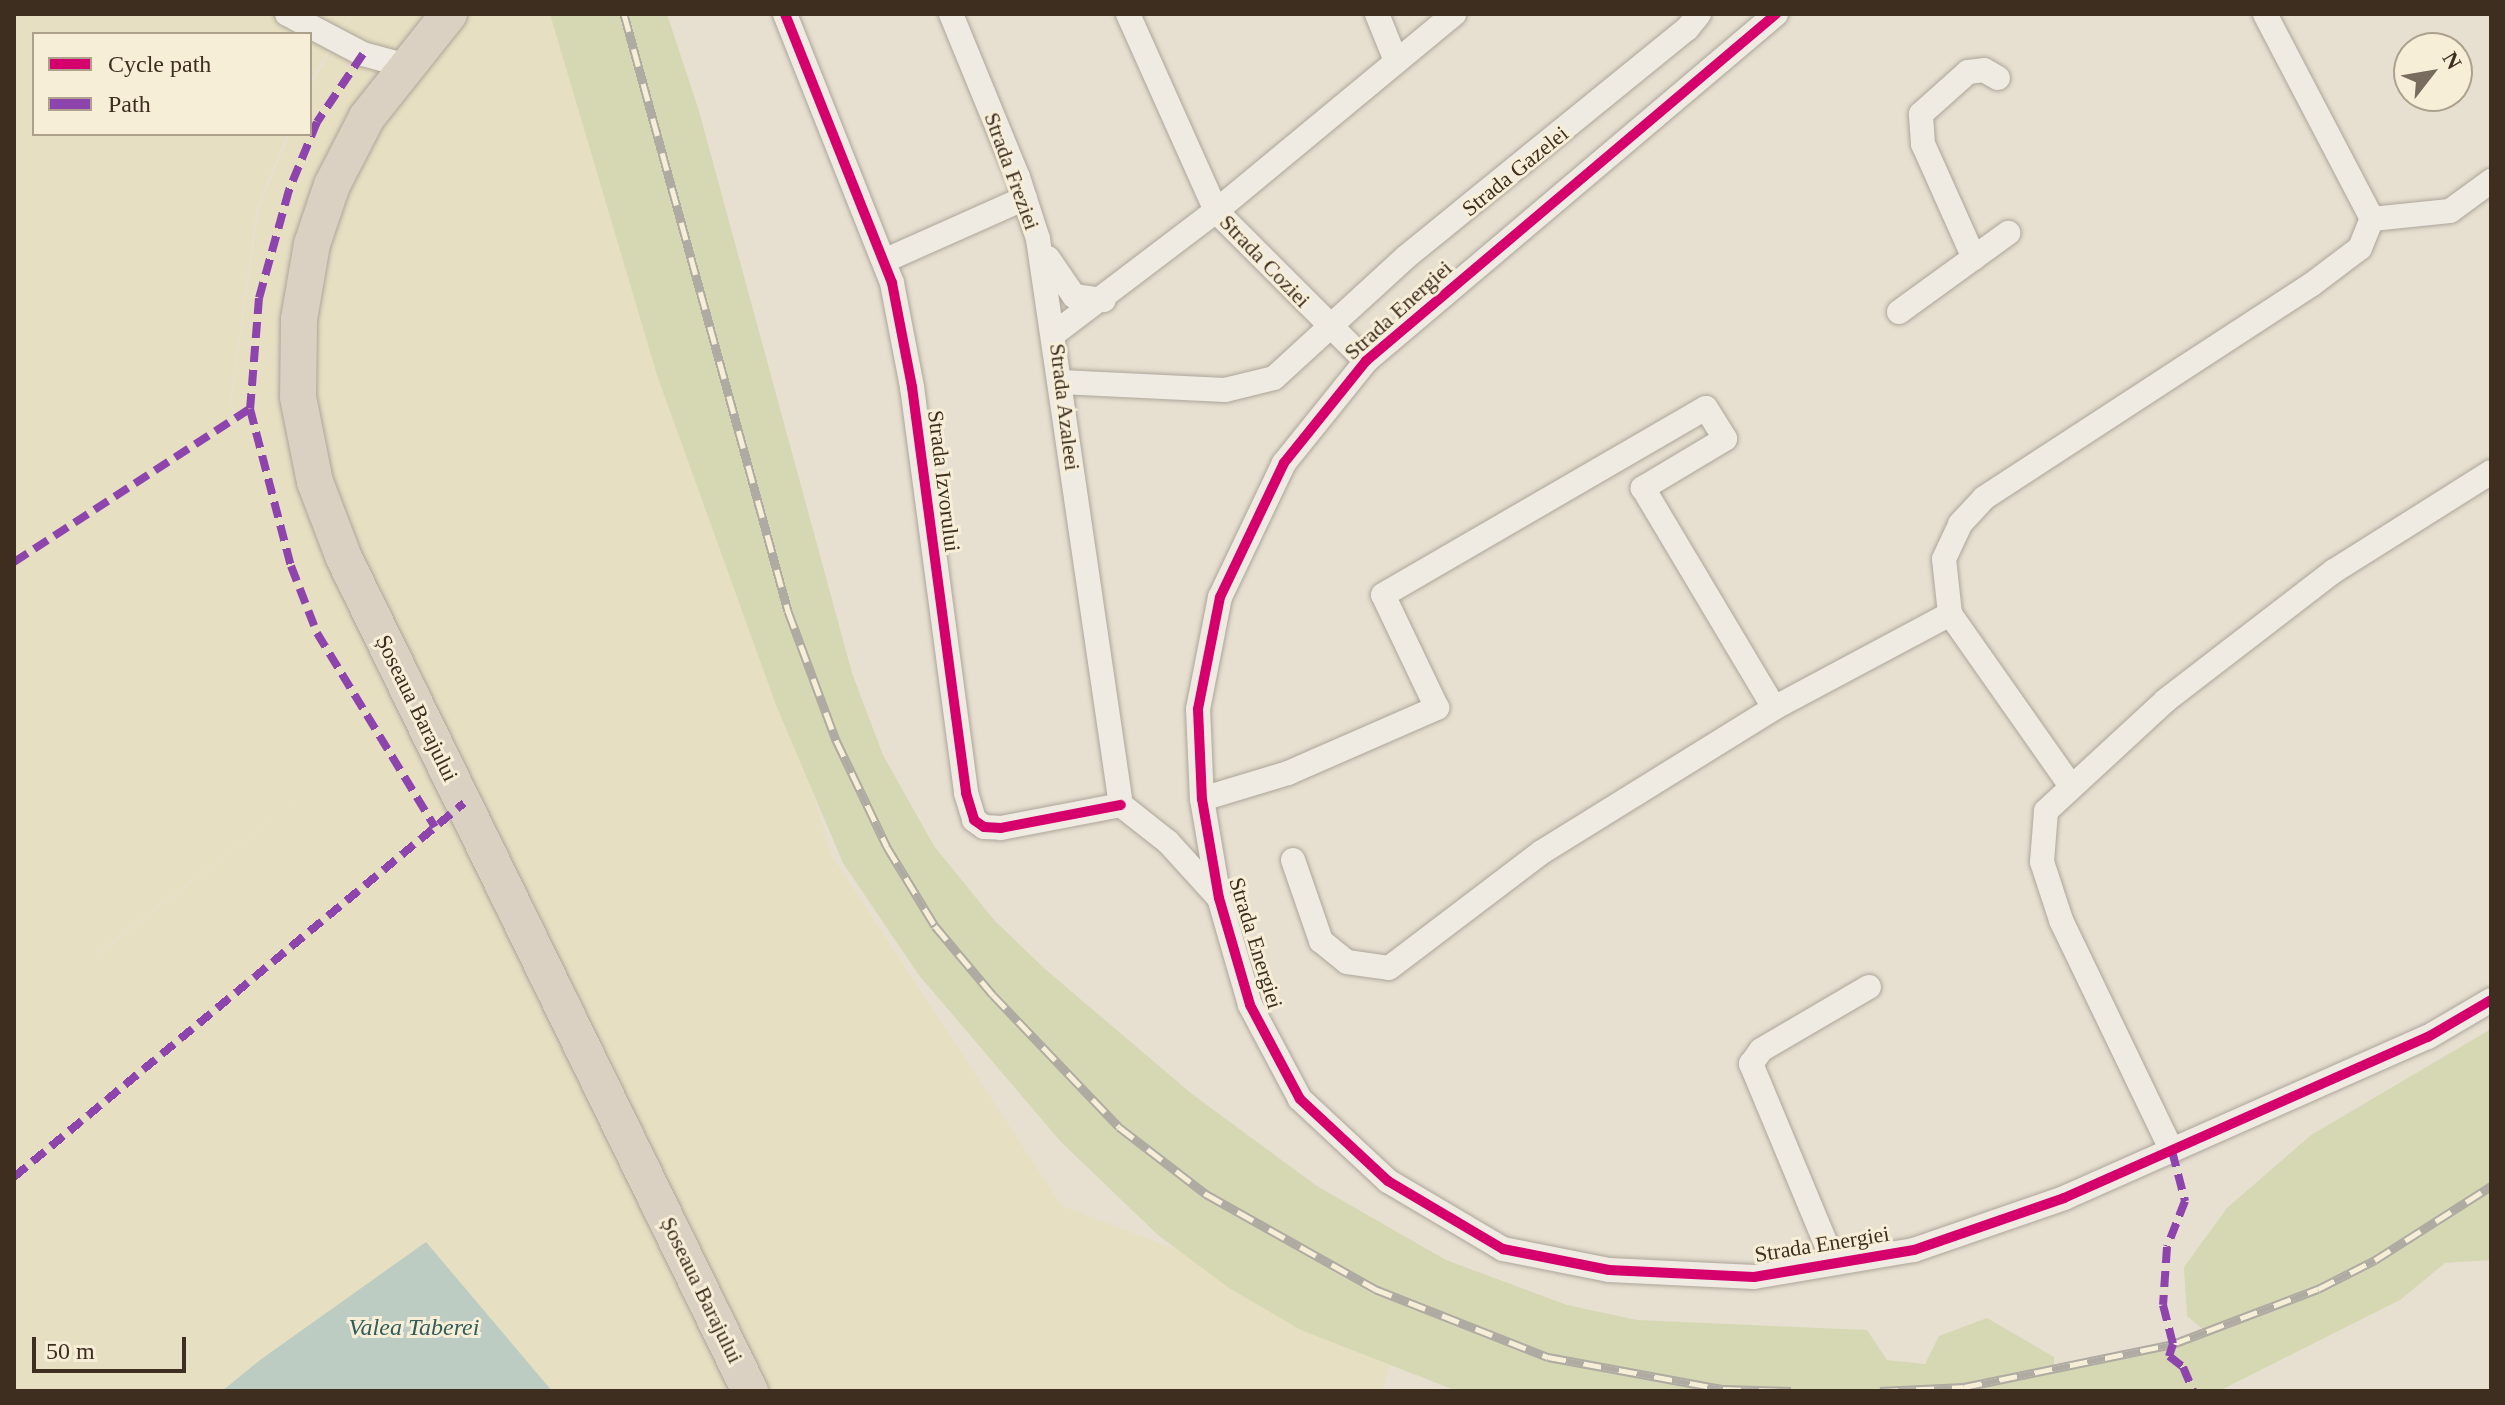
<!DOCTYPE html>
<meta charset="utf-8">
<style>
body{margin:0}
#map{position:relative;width:2505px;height:1405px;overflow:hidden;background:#e7e0d1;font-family:Georgia,serif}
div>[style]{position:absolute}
.farmland>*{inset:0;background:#e6dfc2}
.green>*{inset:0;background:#d6d7b3}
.water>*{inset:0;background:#bcccc2}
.roads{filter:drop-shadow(0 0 2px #ada599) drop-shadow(0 0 2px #ada599)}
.minor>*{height:24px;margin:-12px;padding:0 12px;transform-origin:12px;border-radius:12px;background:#efebe3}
.highway>*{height:36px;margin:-18px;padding:0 18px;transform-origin:18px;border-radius:18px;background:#dad1c2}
.rail>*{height:9px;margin-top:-4.5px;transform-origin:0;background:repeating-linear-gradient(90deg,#f7eed8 0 18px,#afaaa2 0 36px);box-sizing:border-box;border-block:2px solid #afaaa2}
.quiet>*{height:8px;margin-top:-4px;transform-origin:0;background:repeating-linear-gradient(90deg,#8e44ad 0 16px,transparent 0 24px)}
.cycleway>*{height:10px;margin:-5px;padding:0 5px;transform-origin:5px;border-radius:5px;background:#d6006c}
span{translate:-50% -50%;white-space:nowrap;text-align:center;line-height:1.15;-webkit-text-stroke:6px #f7eed8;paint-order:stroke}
.street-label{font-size:22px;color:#3d2e20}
.water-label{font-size:24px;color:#2f5d5a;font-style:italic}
.frame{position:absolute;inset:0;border:16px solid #3d2e20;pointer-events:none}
.legend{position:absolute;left:32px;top:32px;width:280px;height:104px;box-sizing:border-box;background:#f7eed8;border:2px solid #ada18e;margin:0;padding:10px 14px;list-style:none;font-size:24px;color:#3d2e20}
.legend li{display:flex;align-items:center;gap:16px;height:40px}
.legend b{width:40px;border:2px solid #ada18e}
.north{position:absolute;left:2393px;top:32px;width:80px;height:80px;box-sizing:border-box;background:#f7eed8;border:2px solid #ada18e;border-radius:50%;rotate:59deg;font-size:22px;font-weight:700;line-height:32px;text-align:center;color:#3d2e20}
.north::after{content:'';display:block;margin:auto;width:28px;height:36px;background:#786c5e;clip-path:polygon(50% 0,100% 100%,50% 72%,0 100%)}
.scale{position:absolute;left:32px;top:1337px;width:154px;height:36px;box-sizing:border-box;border:4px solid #3d2e20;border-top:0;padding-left:10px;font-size:24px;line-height:28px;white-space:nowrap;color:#3d2e20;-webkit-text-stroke:6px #f7eed8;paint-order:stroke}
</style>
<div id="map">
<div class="farmland">
<div style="clip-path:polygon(evenodd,14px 14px,350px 14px,310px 81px,310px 34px,34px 34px,34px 134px,287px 134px,257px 207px,230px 402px,242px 439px,231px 402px,259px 207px,290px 134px,310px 134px,310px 87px,352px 14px,574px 14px,832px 856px,1062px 1206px,1399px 1334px,1382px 1391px,14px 1391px,14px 14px,365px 747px,96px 956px,164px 1057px,95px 955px,365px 747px)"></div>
</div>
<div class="green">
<div style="clip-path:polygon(550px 14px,667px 14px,699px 111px,852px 673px,883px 755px,934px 846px,995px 921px,1045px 969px,1192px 1094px,1317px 1186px,1446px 1260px,1567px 1305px,1637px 1320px,1867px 1330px,1887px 1360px,1925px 1364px,1939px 1336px,1987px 1318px,2054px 1357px,2054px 1371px,2206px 1332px,2187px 1316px,2184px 1267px,2227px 1208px,2311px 1135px,2491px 1029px,2491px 1260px,2445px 1263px,2400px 1300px,2219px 1391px,1457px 1391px,1301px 1330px,1229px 1288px,1158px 1235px,1061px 1142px,918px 974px,843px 863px,776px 705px,657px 375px)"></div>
</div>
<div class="water">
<div style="clip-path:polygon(426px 1242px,552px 1391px,222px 1391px,260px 1360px)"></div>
</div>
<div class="roads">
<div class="minor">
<div style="left:287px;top:14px;width:86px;rotate:27.8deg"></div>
<div style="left:363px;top:54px;width:41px;rotate:15.4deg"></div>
<div style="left:785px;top:14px;width:289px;rotate:68.3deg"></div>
<div style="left:892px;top:283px;width:106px;rotate:79.1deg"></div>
<div style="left:912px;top:387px;width:410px;rotate:82.4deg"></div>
<div style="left:966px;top:793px;width:28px;rotate:73deg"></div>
<div style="left:974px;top:820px;width:12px;rotate:35deg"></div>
<div style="left:984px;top:827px;width:17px;rotate:3deg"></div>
<div style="left:1001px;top:828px;width:122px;rotate:-10.9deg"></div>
<div style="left:951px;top:14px;width:176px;rotate:67.7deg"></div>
<div style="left:1018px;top:177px;width:65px;rotate:72.1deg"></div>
<div style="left:1038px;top:239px;width:572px;rotate:81.66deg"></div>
<div style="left:1121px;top:805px;width:60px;rotate:38.2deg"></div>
<div style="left:1168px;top:842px;width:76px;rotate:47.7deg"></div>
<div style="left:1128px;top:14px;width:216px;rotate:65.9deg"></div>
<div style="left:1216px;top:211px;width:212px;rotate:45deg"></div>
<div style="left:1377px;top:14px;width:51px;rotate:68deg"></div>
<div style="left:1776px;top:14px;width:537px;rotate:139.76deg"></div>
<div style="left:1366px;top:361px;width:131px;rotate:128.8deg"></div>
<div style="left:1284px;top:463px;width:148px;rotate:115.5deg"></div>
<div style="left:1220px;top:597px;width:114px;rotate:101.1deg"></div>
<div style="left:1198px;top:709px;width:90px;rotate:87.5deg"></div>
<div style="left:1202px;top:799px;width:100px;rotate:80.3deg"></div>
<div style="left:1219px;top:898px;width:111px;rotate:73.8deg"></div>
<div style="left:1250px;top:1005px;width:106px;rotate:62deg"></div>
<div style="left:1300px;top:1099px;width:120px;rotate:43deg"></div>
<div style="left:1388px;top:1181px;width:134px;rotate:30.6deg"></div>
<div style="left:1503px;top:1249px;width:108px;rotate:11.2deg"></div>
<div style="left:1609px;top:1270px;width:145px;rotate:2.8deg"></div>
<div style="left:1754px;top:1277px;width:162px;rotate:-9.6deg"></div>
<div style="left:1914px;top:1250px;width:159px;rotate:-19.1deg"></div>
<div style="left:2064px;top:1198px;width:398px;rotate:-23.9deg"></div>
<div style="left:2428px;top:1037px;width:73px;rotate:-30.4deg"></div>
<div style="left:2265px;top:14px;width:231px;rotate:62.4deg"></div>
<div style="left:2372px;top:219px;width:78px;rotate:-5.9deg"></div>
<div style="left:2450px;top:211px;width:51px;rotate:-36.2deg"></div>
<div style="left:1048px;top:258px;width:46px;rotate:55.6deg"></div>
<div style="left:1074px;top:296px;width:30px;rotate:8deg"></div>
<div style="left:1974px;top:258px;width:125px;rotate:-114.1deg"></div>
<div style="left:1923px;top:144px;width:30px;rotate:-94deg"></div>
<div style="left:1921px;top:114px;width:63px;rotate:-41.8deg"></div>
<div style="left:1968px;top:72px;width:16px;rotate:-7deg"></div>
<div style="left:1984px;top:70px;width:16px;rotate:30deg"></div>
<div style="left:886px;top:260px;width:152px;rotate:-24deg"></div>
<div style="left:1899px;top:312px;width:135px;rotate:-35.9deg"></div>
<div style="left:1055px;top:333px;width:202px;rotate:-37.2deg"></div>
<div style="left:1216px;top:211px;width:309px;rotate:-39.6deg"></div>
<div style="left:1061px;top:382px;width:164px;rotate:2.8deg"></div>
<div style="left:1225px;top:390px;width:50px;rotate:-13.8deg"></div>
<div style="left:1274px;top:378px;width:179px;rotate:-42.5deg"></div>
<div style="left:1406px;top:257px;width:362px;rotate:-39.1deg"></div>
<div style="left:1687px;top:29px;width:19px;rotate:-51deg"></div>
<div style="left:1950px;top:614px;width:209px;rotate:54.9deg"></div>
<div style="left:1202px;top:799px;width:90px;rotate:-16.8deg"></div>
<div style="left:1288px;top:773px;width:163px;rotate:-23.6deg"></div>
<div style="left:1437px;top:708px;width:125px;rotate:-115.5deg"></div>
<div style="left:1383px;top:595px;width:373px;rotate:-30.1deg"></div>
<div style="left:1706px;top:408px;width:36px;rotate:58deg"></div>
<div style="left:1725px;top:439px;width:96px;rotate:149.1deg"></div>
<div style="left:1643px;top:488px;width:256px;rotate:59.2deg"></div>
<div style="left:1774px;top:708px;width:200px;rotate:-28.1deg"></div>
<div style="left:1950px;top:614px;width:55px;rotate:-96.2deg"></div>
<div style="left:1944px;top:559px;width:38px;rotate:-65deg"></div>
<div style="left:1960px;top:524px;width:35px;rotate:-47deg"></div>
<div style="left:1984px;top:498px;width:390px;rotate:-33.1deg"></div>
<div style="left:2311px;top:285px;width:61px;rotate:-37.1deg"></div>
<div style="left:2360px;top:248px;width:31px;rotate:-68deg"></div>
<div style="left:1293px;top:860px;width:86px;rotate:70.9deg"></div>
<div style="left:1321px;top:941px;width:33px;rotate:39deg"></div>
<div style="left:1347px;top:962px;width:42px;rotate:8.1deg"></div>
<div style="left:1389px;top:968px;width:192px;rotate:-37.2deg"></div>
<div style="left:1542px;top:852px;width:273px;rotate:-31.8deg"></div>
<div style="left:2172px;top:1151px;width:256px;rotate:-115.7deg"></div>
<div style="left:2061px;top:920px;width:61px;rotate:-108.1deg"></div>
<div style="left:2042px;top:862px;width:51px;rotate:-85.5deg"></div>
<div style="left:2046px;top:811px;width:162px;rotate:-42.7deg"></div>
<div style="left:2165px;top:701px;width:213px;rotate:-37.6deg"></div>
<div style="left:2334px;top:571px;width:186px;rotate:-32.2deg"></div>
<div style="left:1834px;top:1263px;width:216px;rotate:-112.6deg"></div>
<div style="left:1751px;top:1064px;width:17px;rotate:-54deg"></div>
<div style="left:1761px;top:1050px;width:125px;rotate:-30.3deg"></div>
</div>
<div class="highway">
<div style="left:449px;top:14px;width:132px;rotate:128.5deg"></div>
<div style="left:367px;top:117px;width:76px;rotate:117.2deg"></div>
<div style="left:332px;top:185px;width:62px;rotate:108.7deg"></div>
<div style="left:312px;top:244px;width:76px;rotate:99.8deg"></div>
<div style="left:299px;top:319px;width:78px;rotate:90.7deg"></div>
<div style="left:298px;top:397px;width:87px;rotate:78.7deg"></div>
<div style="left:315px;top:482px;width:81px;rotate:69.1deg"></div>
<div style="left:344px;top:558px;width:927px;rotate:64.02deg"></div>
</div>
</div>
<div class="rail">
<div style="left:624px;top:14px;width:619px;rotate:74.64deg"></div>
<div style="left:788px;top:611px;width:138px;rotate:69.6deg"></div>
<div style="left:836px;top:740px;width:119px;rotate:64.5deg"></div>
<div style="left:887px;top:847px;width:92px;rotate:58.7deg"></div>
<div style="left:935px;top:926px;width:90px;rotate:50deg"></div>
<div style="left:993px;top:995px;width:182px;rotate:46.3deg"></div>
<div style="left:1119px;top:1127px;width:110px;rotate:37.6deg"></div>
<div style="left:1206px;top:1194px;width:194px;rotate:29.3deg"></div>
<div style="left:1375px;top:1289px;width:186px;rotate:21.5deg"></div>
<div style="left:1548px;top:1357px;width:178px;rotate:10.4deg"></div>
<div style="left:1723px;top:1389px;width:68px;rotate:1.7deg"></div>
<div style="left:1880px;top:1391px;width:84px;rotate:-2.7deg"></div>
<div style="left:1964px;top:1387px;width:213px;rotate:-11.6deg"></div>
<div style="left:2173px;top:1344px;width:155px;rotate:-20.8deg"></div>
<div style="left:2318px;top:1289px;width:64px;rotate:-27deg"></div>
<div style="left:2375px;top:1260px;width:138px;rotate:-32.5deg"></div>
</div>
<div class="quiet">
<div style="left:363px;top:54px;width:82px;rotate:124.1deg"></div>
<div style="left:317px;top:122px;width:74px;rotate:112.4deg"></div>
<div style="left:289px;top:190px;width:112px;rotate:105.5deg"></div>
<div style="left:259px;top:298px;width:111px;rotate:94.6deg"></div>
<div style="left:250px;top:409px;width:162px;rotate:75.4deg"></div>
<div style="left:291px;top:566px;width:72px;rotate:68.8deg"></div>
<div style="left:317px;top:633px;width:227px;rotate:58.7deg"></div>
<div style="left:14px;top:562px;width:281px;rotate:-33deg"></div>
<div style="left:2172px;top:1151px;width:52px;rotate:75.4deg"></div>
<div style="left:2185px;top:1201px;width:49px;rotate:111.4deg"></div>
<div style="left:2167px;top:1247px;width:58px;rotate:93.9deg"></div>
<div style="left:2163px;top:1305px;width:40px;rotate:75.6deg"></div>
<div style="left:2173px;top:1344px;width:13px;rotate:108deg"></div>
<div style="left:2169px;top:1356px;width:18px;rotate:38deg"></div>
<div style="left:2183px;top:1367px;width:26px;rotate:67deg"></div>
<div style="left:14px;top:1177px;width:585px;rotate:-39.73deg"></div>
</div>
<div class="cycleway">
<div style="left:785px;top:14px;width:289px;rotate:68.3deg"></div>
<div style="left:892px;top:283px;width:106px;rotate:79.1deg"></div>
<div style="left:912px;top:387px;width:410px;rotate:82.4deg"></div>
<div style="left:966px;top:793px;width:28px;rotate:73deg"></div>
<div style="left:974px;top:820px;width:12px;rotate:35deg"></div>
<div style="left:984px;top:827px;width:17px;rotate:3deg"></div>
<div style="left:1001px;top:828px;width:122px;rotate:-10.9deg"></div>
<div style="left:1776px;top:14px;width:537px;rotate:139.76deg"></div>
<div style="left:1366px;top:361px;width:131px;rotate:128.8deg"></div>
<div style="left:1284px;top:463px;width:148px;rotate:115.5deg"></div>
<div style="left:1220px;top:597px;width:114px;rotate:101.1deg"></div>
<div style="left:1198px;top:709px;width:90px;rotate:87.5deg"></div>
<div style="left:1202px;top:799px;width:100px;rotate:80.3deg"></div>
<div style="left:1219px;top:898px;width:111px;rotate:73.8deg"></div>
<div style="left:1250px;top:1005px;width:106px;rotate:62deg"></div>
<div style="left:1300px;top:1099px;width:120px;rotate:43deg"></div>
<div style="left:1388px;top:1181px;width:134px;rotate:30.6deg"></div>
<div style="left:1503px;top:1249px;width:108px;rotate:11.2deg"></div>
<div style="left:1609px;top:1270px;width:145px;rotate:2.8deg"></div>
<div style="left:1754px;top:1277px;width:162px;rotate:-9.6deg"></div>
<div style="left:1914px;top:1250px;width:159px;rotate:-19.1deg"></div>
<div style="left:2064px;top:1198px;width:398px;rotate:-23.9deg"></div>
<div style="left:2428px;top:1037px;width:73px;rotate:-30.4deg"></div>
</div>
<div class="street-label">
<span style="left:1012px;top:171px;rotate:70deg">Strada Freziei</span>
<span style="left:1515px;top:171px;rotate:-39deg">Strada Gazelei</span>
<span style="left:1265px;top:261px;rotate:46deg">Strada Coziei</span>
<span style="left:1398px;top:310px;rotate:-42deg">Strada Energiei</span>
<span style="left:1065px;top:407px;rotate:83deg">Strada Azaleei</span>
<span style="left:944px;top:481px;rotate:83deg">Strada Izvorului</span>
<span style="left:417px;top:708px;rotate:64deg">Șoseaua Barajului</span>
<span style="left:1256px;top:943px;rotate:73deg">Strada Energiei</span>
<span style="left:1822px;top:1244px;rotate:-9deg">Strada Energiei</span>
<span style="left:702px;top:1290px;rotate:64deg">Șoseaua Barajului</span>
</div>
<div class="water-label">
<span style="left:414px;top:1328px">Valea Taberei</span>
</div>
<div class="frame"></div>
<ul class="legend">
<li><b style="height:10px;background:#d6006c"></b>Cycle path</li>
<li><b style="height:10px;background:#8e44ad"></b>Path</li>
</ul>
<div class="north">N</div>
<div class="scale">50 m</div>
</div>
